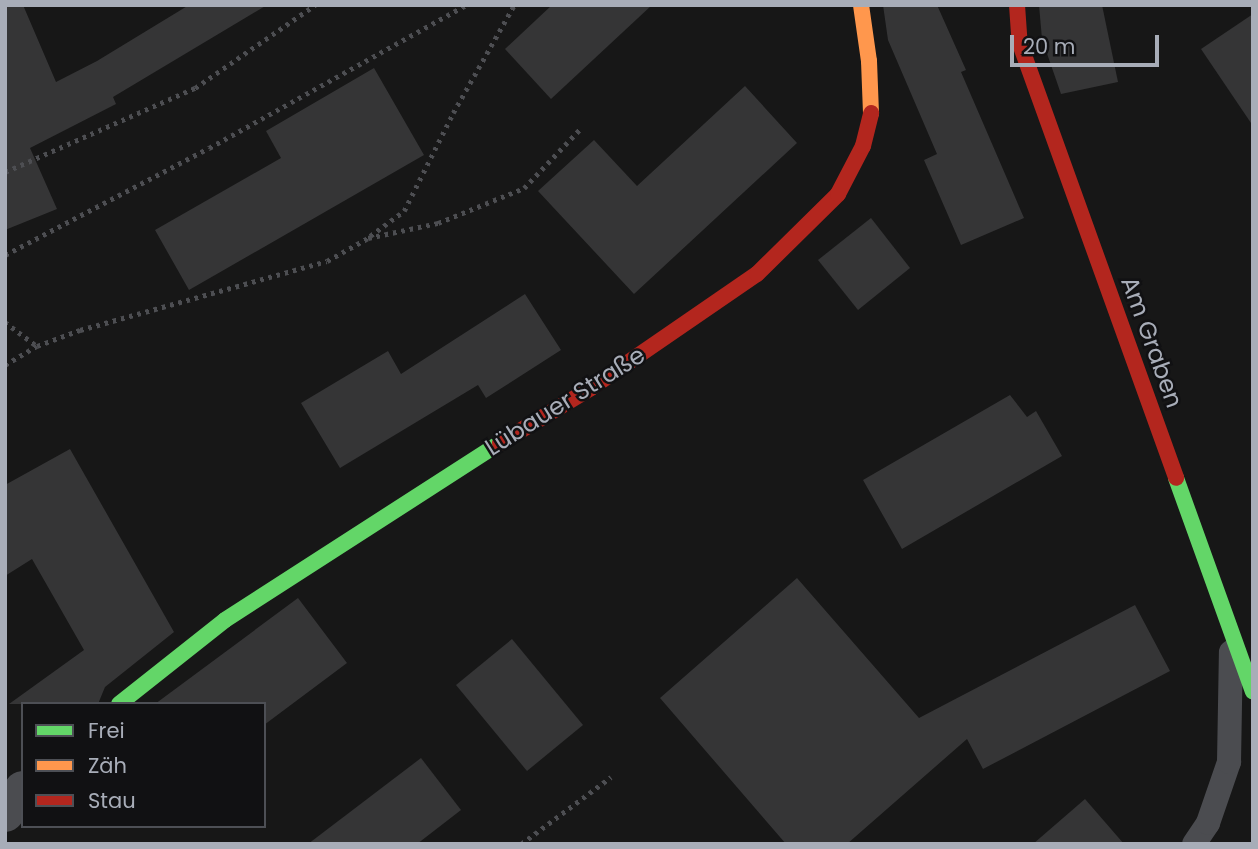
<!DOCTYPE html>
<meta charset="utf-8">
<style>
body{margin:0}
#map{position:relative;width:1258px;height:849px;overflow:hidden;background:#171717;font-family:Poppins,sans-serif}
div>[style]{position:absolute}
.building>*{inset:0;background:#353536}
.path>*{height:4.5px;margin-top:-2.25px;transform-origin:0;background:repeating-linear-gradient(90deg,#4d4e52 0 3.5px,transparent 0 8.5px)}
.lane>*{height:24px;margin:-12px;padding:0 12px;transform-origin:12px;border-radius:12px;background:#4b4c50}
.street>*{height:38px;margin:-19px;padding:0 19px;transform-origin:19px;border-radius:19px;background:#4b4c50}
.fast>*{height:16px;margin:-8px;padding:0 8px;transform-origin:8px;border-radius:8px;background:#63d668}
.slow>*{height:16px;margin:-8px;padding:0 8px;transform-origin:8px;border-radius:8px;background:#ff974d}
.jam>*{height:16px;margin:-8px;padding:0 8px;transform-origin:8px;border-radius:8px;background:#b3261e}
span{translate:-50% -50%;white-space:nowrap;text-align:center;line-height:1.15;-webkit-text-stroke:5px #111113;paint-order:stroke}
.street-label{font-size:24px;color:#a8adb8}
.frame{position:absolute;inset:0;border:7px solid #a8adb8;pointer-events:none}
.legend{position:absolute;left:21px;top:702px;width:245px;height:126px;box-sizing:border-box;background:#111113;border:2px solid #4d4f55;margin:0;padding:9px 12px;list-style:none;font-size:21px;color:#a8adb8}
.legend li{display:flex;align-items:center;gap:14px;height:35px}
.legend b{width:35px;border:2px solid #4d4f55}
.scale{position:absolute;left:1010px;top:35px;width:149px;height:32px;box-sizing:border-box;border:4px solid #a8adb8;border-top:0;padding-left:9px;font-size:21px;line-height:24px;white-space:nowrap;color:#a8adb8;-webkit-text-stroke:5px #111113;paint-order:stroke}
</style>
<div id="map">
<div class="building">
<div style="clip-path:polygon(5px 5px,23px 5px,56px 82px,97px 61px,189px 5px,267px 5px,113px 97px,116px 104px,30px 148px,57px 209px,5px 230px)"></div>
<div style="clip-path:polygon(552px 5px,652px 5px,551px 99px,505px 49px)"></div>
<div style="clip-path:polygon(883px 5px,937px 5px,966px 70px,961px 72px,1024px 218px,961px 245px,924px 160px,937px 154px,888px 40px)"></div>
<div style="clip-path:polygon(1039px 5px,1102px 5px,1118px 82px,1061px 94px,1042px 39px)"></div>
<div style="clip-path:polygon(1253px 14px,1253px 126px,1201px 49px)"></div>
<div style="clip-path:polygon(374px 68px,424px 155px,189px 290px,155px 230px,281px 158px,266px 131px)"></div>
<div style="clip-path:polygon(745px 86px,797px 143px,634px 294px,538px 191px,594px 140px,637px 186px)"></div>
<div style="clip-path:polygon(871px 218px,910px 268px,858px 310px,818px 260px)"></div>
<div style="clip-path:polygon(525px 294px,561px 350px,486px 398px,478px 385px,340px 468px,301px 403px,388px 351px,401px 374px)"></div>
<div style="clip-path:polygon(1010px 395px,1027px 417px,1036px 411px,1062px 456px,902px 549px,863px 480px)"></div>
<div style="clip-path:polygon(70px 449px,174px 632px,105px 687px,98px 704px,9px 704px,84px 650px,32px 559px,5px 576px,5px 485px)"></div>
<div style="clip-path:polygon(797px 578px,919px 718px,1135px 605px,1170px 671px,983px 769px,967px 739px,847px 844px,786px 844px,660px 698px)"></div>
<div style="clip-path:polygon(298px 598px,347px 663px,264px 725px,264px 704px,155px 704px)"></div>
<div style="clip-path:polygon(512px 639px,583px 725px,527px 771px,456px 685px)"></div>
<div style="clip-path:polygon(421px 758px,461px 810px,417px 844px,308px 844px)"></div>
<div style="clip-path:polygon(1085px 799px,1124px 844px,1033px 844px)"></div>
</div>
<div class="path">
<div style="left:5px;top:172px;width:208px;rotate:-23.9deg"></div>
<div style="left:195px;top:88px;width:146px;rotate:-34.7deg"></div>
<div style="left:370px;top:236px;width:42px;rotate:-36.3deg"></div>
<div style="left:404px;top:211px;width:110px;rotate:-63.4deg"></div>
<div style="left:453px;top:113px;width:124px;rotate:-60.5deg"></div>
<div style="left:5px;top:255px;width:230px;rotate:-27.7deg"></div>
<div style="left:209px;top:148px;width:294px;rotate:-29.1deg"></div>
<div style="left:5px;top:322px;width:40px;rotate:37deg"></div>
<div style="left:5px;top:365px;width:37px;rotate:-31deg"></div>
<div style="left:37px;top:346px;width:46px;rotate:-20.4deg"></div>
<div style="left:80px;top:330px;width:256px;rotate:-15.6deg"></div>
<div style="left:327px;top:261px;width:47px;rotate:-29.3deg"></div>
<div style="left:368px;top:238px;width:72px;rotate:-12.1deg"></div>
<div style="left:438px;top:223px;width:93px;rotate:-22.1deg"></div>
<div style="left:524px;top:188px;width:84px;rotate:-46.4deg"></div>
<div style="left:521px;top:844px;width:112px;rotate:-36.7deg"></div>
</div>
<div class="lane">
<div style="left:1194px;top:844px;width:25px;rotate:-56deg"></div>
<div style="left:1208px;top:823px;width:65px;rotate:-71deg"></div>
<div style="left:1229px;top:762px;width:110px;rotate:-89deg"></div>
</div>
<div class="street">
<div style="left:5px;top:813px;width:29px;rotate:-52deg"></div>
</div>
<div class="fast">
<div style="left:1176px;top:478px;width:227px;rotate:70.2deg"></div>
<div style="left:119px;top:704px;width:135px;rotate:-38.4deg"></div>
<div style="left:225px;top:620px;width:327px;rotate:-32.8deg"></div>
</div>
<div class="slow">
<div style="left:861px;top:5px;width:57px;rotate:81.9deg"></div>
<div style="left:869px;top:61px;width:52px;rotate:87.8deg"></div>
</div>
<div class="jam">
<div style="left:1017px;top:5px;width:39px;rotate:86deg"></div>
<div style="left:1020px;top:44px;width:461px;rotate:70.2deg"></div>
<div style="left:500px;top:443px;width:106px;rotate:-31.1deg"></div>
<div style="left:591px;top:388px;width:201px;rotate:-34.5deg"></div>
<div style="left:757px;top:274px;width:114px;rotate:-44.6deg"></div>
<div style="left:838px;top:194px;width:54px;rotate:-62.5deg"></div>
<div style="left:863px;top:146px;width:34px;rotate:-76deg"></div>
</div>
<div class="street-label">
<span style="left:1152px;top:342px;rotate:70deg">Am Graben</span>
<span style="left:565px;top:401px;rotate:-32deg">Lübauer Straße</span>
</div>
<div class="frame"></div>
<ul class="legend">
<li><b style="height:9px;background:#63d668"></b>Frei</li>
<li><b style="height:9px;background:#ff974d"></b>Zäh</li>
<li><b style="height:9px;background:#b3261e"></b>Stau</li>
</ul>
<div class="scale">20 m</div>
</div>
